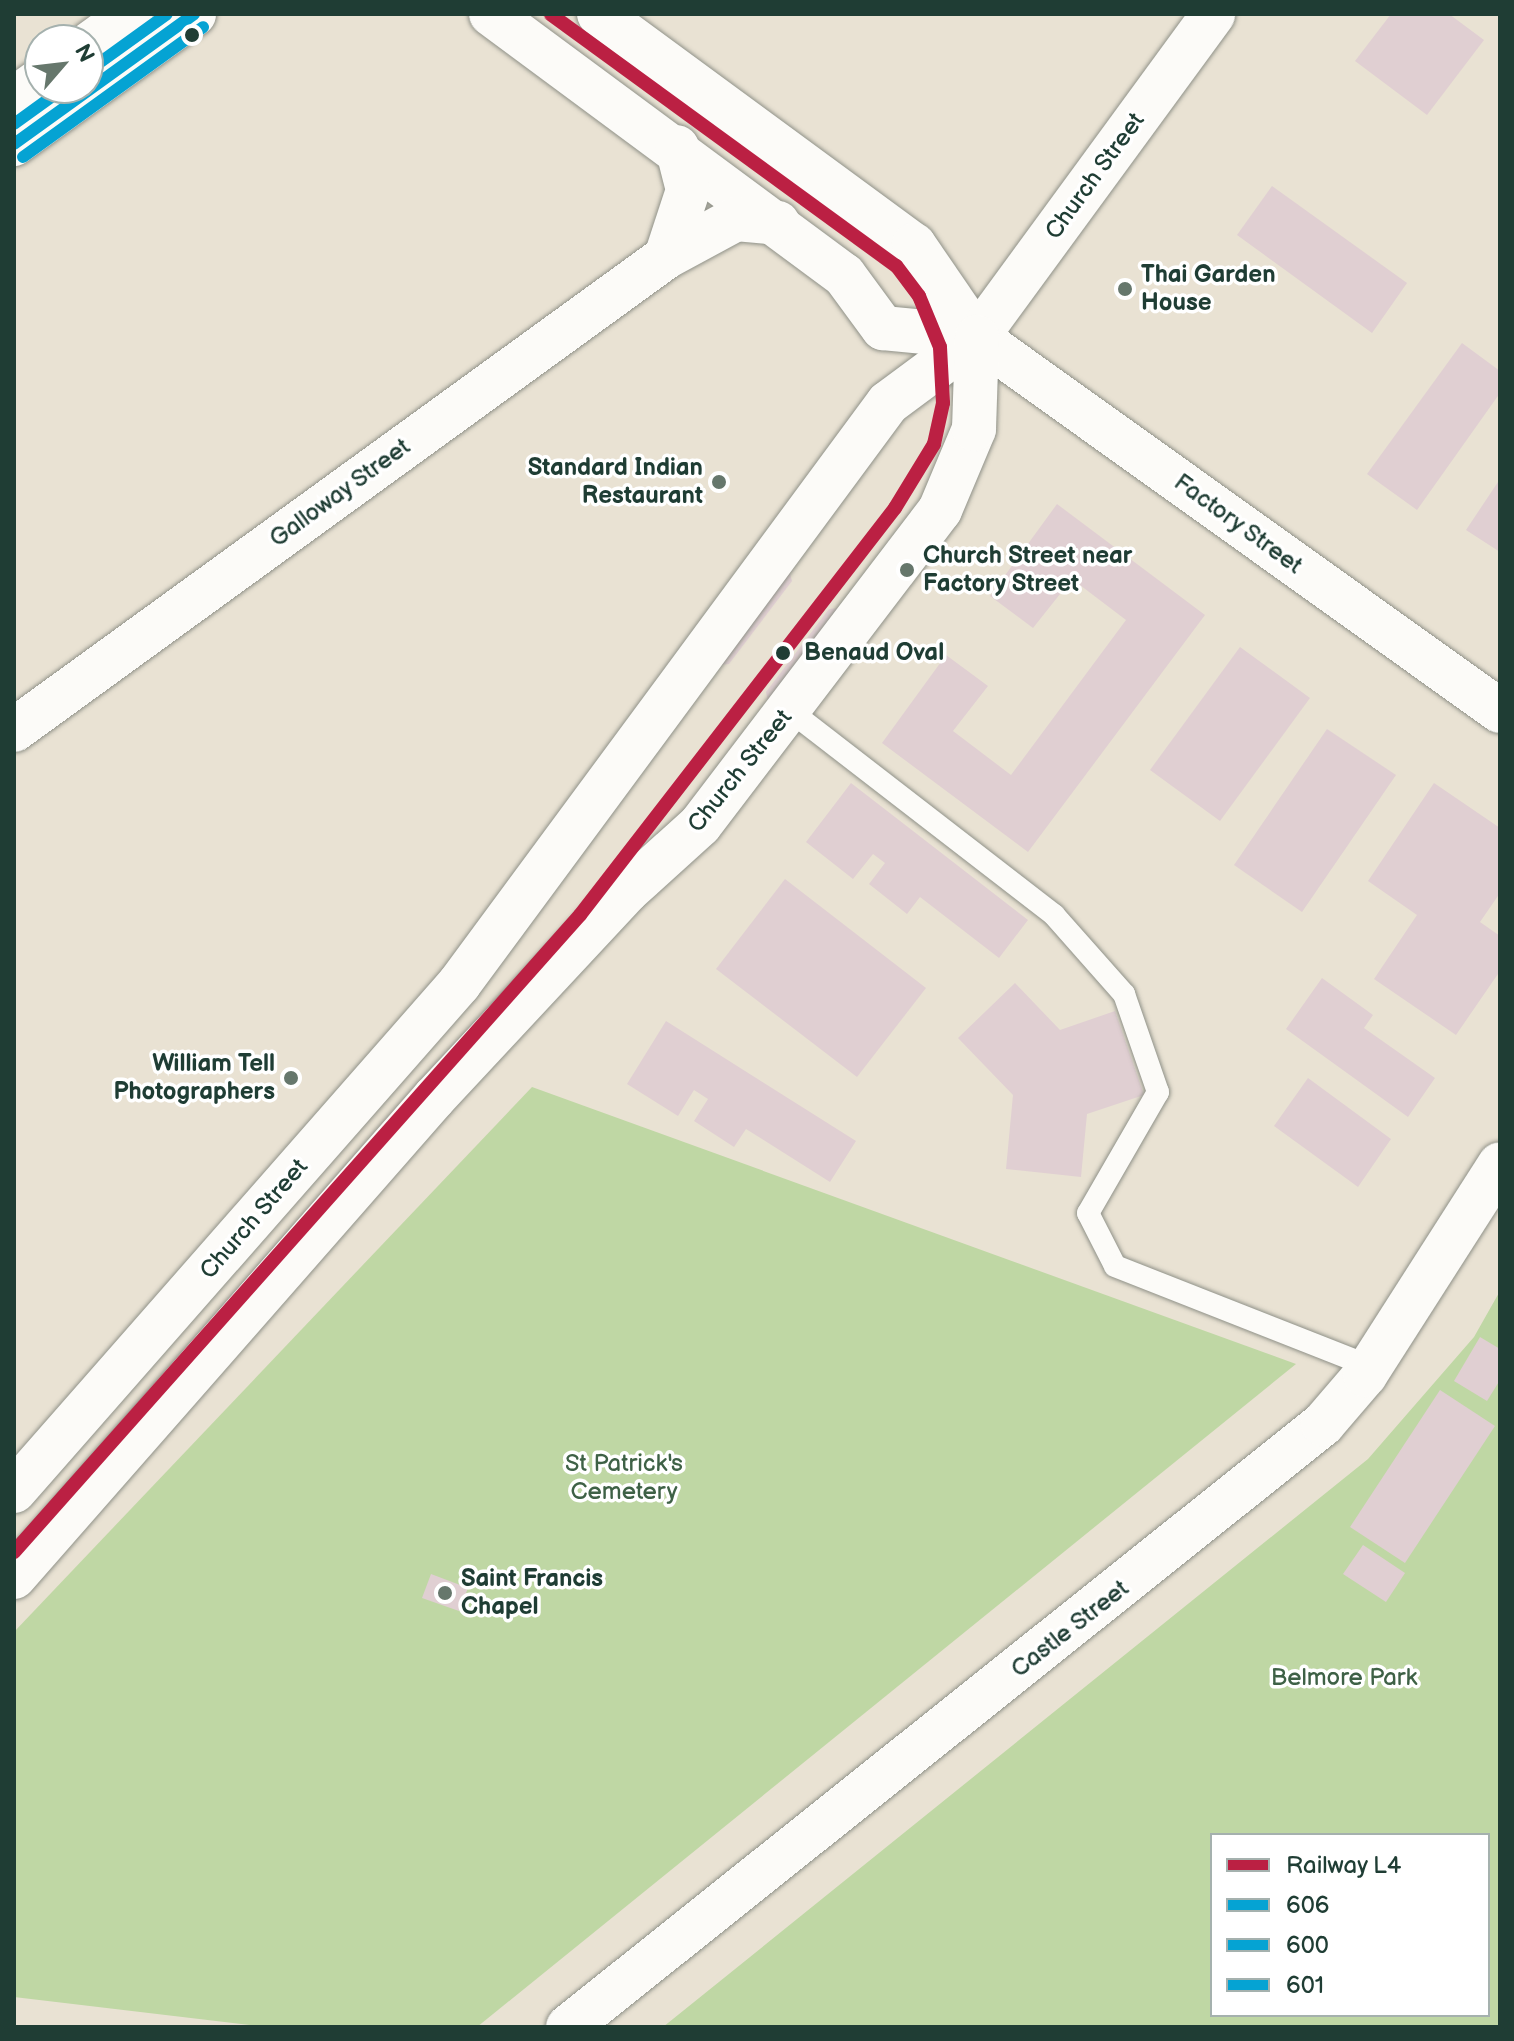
<!DOCTYPE html>
<style>
body{margin:0}
#map{position:relative;width:1514px;height:2041px;overflow:hidden;background:#e9e2d3;font-family:"Balsamiq Sans",sans-serif}
div>[style]{position:absolute}
.green>*{inset:0;background:#bfd7a4}
.building>*{inset:0;background:#e0cfd2}
.roads{filter:drop-shadow(0 0 2px #8f9188) drop-shadow(0 0 2px #8f9188)}
.lane>*{height:22px;margin:-11px;padding:0 11px;transform-origin:11px;border-radius:11px;background:#fcfbf8}
.street>*{height:44px;margin:-22px;padding:0 22px;transform-origin:22px;border-radius:22px;background:#fcfbf8}
.primary>*{height:44px;margin:-22px;padding:0 22px;transform-origin:22px;border-radius:22px;background:#fcfbf8}
.bus-1>*{height:12px;margin:-6px;padding:0 6px;transform-origin:6px;border-radius:6px;background:#05a3d3}
.bus-2>*{height:12px;margin:-6px;padding:0 6px;transform-origin:6px;border-radius:6px;background:#05a3d3}
.bus-3>*{height:12px;margin:-6px;padding:0 6px;transform-origin:6px;border-radius:6px;background:#05a3d3}
.rail-1>*{height:14px;margin:-7px;padding:0 7px;transform-origin:7px;border-radius:7px;background:#bb2043}
.dots>*{width:22px;height:22px;translate:-50% -50%;box-sizing:border-box;border:4px solid #fff;border-radius:50%}
span{translate:-50% -50%;white-space:nowrap;text-align:center;line-height:1.15;-webkit-text-stroke:7px #fff;paint-order:stroke}
.street-label{font-size:24px;color:#1f3d34}
.poi-label{font-size:24px;color:#1f3d34;font-weight:700}
.left{translate:0 -50%;text-align:left}
.right{translate:-100% -50%;text-align:right}
.stop-label{font-size:24px;color:#1f3d34;font-weight:700}
.park-label{font-size:24px;color:#3e6146}
.frame{position:absolute;inset:0;border:16px solid #1f3d34;pointer-events:none}
.legend{position:absolute;left:1210px;top:1833px;width:280px;height:184px;box-sizing:border-box;background:#fff;border:2px solid #a5b1ae;margin:0;padding:10px 14px;list-style:none;font-size:24px;color:#1f3d34}
.legend li{display:flex;align-items:center;gap:16px;height:40px}
.legend b{width:40px;border:2px solid #a5b1ae}
.north{position:absolute;left:24px;top:24px;width:80px;height:80px;box-sizing:border-box;background:#fff;border:2px solid #a5b1ae;border-radius:50%;rotate:62deg;font-size:22px;font-weight:700;line-height:32px;text-align:center;color:#1f3d34}
.north::after{content:'';display:block;margin:auto;width:28px;height:36px;background:#66776c;clip-path:polygon(50% 0,100% 100%,50% 72%,0 100%)}
</style>
<div id="map">
<div class="green">
<div style="clip-path:polygon(532px 1087px,1296px 1364px,477px 2027px,266px 2027px,14px 1997px,14px 1632px)"></div>
<div style="clip-path:polygon(evenodd,1500px 1291px,1500px 2027px,663px 2027px,1368px 1459px,1474px 1337px,1500px 1291px,1212px 1835px,1488px 1835px,1488px 2015px,1212px 2015px,1212px 1835px)"></div>
</div>
<div class="building">
<div style="clip-path:polygon(1391px 14px,1449px 14px,1484px 40px,1427px 115px,1355px 61px)"></div>
<div style="clip-path:polygon(1272px 186px,1407px 283px,1372px 333px,1237px 235px)"></div>
<div style="clip-path:polygon(1462px 343px,1500px 371px,1500px 393px,1417px 510px,1367px 474px)"></div>
<div style="clip-path:polygon(1500px 479px,1500px 552px,1466px 530px)"></div>
<div style="clip-path:polygon(1057px 504px,1205px 615px,1028px 852px,882px 743px,946px 655px,988px 686px,953px 731px,1011px 775px,1126px 620px,1072px 579px,1033px 628px,990px 596px)"></div>
<div style="clip-path:polygon(789px 570px,792px 581px,729px 664px,719px 665px)"></div>
<div style="clip-path:polygon(839px 608px,768px 702px,766px 692px,829px 609px)"></div>
<div style="clip-path:polygon(1240px 647px,1310px 698px,1220px 821px,1150px 770px)"></div>
<div style="clip-path:polygon(1327px 729px,1396px 775px,1302px 912px,1234px 865px)"></div>
<div style="clip-path:polygon(851px 783px,1028px 920px,999px 958px,920px 897px,907px 914px,869px 884px,885px 863px,873px 854px,853px 879px,806px 842px)"></div>
<div style="clip-path:polygon(1434px 783px,1500px 828px,1500px 893px,1480px 922px,1500px 936px,1500px 971px,1456px 1035px,1374px 979px,1417px 915px,1368px 881px)"></div>
<div style="clip-path:polygon(785px 879px,926px 988px,857px 1077px,716px 969px)"></div>
<div style="clip-path:polygon(1322px 978px,1373px 1015px,1364px 1028px,1435px 1078px,1408px 1117px,1286px 1029px)"></div>
<div style="clip-path:polygon(1015px 983px,1060px 1030px,1115px 1011px,1144px 1095px,1087px 1114px,1081px 1177px,1006px 1169px,1013px 1095px,958px 1038px)"></div>
<div style="clip-path:polygon(666px 1021px,856px 1141px,830px 1182px,746px 1129px,734px 1147px,694px 1121px,708px 1099px,694px 1090px,678px 1116px,627px 1084px)"></div>
<div style="clip-path:polygon(1308px 1078px,1391px 1139px,1358px 1187px,1274px 1126px)"></div>
<div style="clip-path:polygon(1480px 1337px,1500px 1349px,1500px 1380px,1487px 1401px,1454px 1381px)"></div>
<div style="clip-path:polygon(1440px 1390px,1495px 1426px,1405px 1563px,1350px 1527px)"></div>
<div style="clip-path:polygon(1363px 1545px,1405px 1573px,1386px 1602px,1343px 1574px)"></div>
<div style="clip-path:polygon(431px 1574px,468px 1588px,459px 1611px,422px 1598px)"></div>
</div>
<div class="roads">
<div class="lane">
<div style="left:789px;top:710px;width:335px;rotate:37.7deg"></div>
<div style="left:1054px;top:915px;width:106px;rotate:48.5deg"></div>
<div style="left:1124px;top:994px;width:104px;rotate:70.9deg"></div>
<div style="left:1158px;top:1092px;width:140px;rotate:120deg"></div>
<div style="left:1088px;top:1213px;width:59px;rotate:63deg"></div>
<div style="left:1115px;top:1266px;width:275px;rotate:21.5deg"></div>
</div>
<div class="street">
<div style="left:491px;top:14px;width:439px;rotate:36.5deg"></div>
<div style="left:844px;top:275px;width:66px;rotate:53.7deg"></div>
<div style="left:883px;top:328px;width:94px;rotate:5.5deg"></div>
<div style="left:599px;top:14px;width:391px;rotate:36.3deg"></div>
<div style="left:914px;top:245px;width:112px;rotate:55.6deg"></div>
<div style="left:977px;top:337px;width:643px;rotate:35.57deg"></div>
<div style="left:666px;top:257px;width:71px;rotate:-71.8deg"></div>
<div style="left:688px;top:190px;width:44px;rotate:-104.3deg"></div>
<div style="left:14px;top:730px;width:806px;rotate:-35.96deg"></div>
<div style="left:666px;top:257px;width:80px;rotate:-28.5deg"></div>
<div style="left:736px;top:219px;width:42px;rotate:5.4deg"></div>
<div style="left:14px;top:1491px;width:675px;rotate:-48.73deg"></div>
<div style="left:459px;top:984px;width:722px;rotate:-53.56deg"></div>
<div style="left:888px;top:403px;width:111px;rotate:-36.6deg"></div>
<div style="left:977px;top:337px;width:400px;rotate:-53.8deg"></div>
<div style="left:14px;top:1577px;width:637px;rotate:-48.75deg"></div>
<div style="left:434px;top:1098px;width:283px;rotate:-47deg"></div>
<div style="left:627px;top:891px;width:98px;rotate:-42.1deg"></div>
<div style="left:700px;top:825px;width:396px;rotate:-52.7deg"></div>
<div style="left:940px;top:510px;width:88px;rotate:-67.2deg"></div>
<div style="left:974px;top:429px;width:92px;rotate:-88.1deg"></div>
<div style="left:568px;top:2027px;width:966px;rotate:-38.61deg"></div>
<div style="left:1323px;top:1424px;width:65px;rotate:-49.4deg"></div>
<div style="left:1365px;top:1375px;width:250px;rotate:-57.4deg"></div>
</div>
<div class="primary">
<div style="left:88px;top:45px;width:53px;rotate:-35.8deg"></div>
<div style="left:14px;top:99px;width:32px;rotate:-36deg"></div>
<div style="left:14px;top:144px;width:222px;rotate:-35.8deg"></div>
</div>
</div>
<div class="bus-1">
<div style="left:14px;top:144px;width:222px;rotate:-35.8deg"></div>
</div>
<div class="bus-2">
<div style="left:23px;top:157px;width:222px;rotate:-35.8deg"></div>
</div>
<div class="bus-3">
<div style="left:88px;top:71px;width:97px;rotate:-35.8deg"></div>
<div style="left:14px;top:124px;width:62px;rotate:-35.8deg"></div>
</div>
<div class="rail-1">
<div style="left:14px;top:1552px;width:852px;rotate:-48.38deg"></div>
<div style="left:580px;top:915px;width:515px;rotate:-52.26deg"></div>
<div style="left:895px;top:508px;width:75px;rotate:-58.6deg"></div>
<div style="left:934px;top:444px;width:42px;rotate:-77.6deg"></div>
<div style="left:943px;top:403px;width:56px;rotate:-93.1deg"></div>
<div style="left:940px;top:347px;width:55px;rotate:-112.4deg"></div>
<div style="left:919px;top:296px;width:38px;rotate:-127deg"></div>
<div style="left:896px;top:266px;width:427px;rotate:-143.9deg"></div>
</div>
<div class="dots">
<div style="left:192px;top:35px;background:#1f3d34"></div>
<div style="left:1125px;top:289px;background:#66776c"></div>
<div style="left:719px;top:482px;background:#66776c"></div>
<div style="left:907px;top:570px;background:#66776c"></div>
<div style="left:783px;top:653px;background:#1f3d34"></div>
<div style="left:291px;top:1078px;background:#66776c"></div>
<div style="left:445px;top:1593px;background:#66776c"></div>
</div>
<div class="street-label">
<span style="left:1095px;top:176px;rotate:-54deg">Church Street</span>
<span style="left:340px;top:493px;rotate:-36deg">Galloway Street</span>
<span style="left:1238px;top:524px;rotate:36deg">Factory Street</span>
<span style="left:740px;top:771px;rotate:-51deg">Church Street</span>
<span style="left:254px;top:1219px;rotate:-49deg">Church Street</span>
<span style="left:1070px;top:1629px;rotate:-38deg">Castle Street</span>
</div>
<div class="poi-label">
<span class="left" style="left:1141px;top:289px">Thai Garden<br>House</span>
<span class="right" style="left:703px;top:482px">Standard Indian<br>Restaurant</span>
<span class="left" style="left:923px;top:570px">Church Street near<br>Factory Street</span>
<span class="right" style="left:275px;top:1078px">William Tell<br>Photographers</span>
<span class="left" style="left:461px;top:1593px">Saint Francis<br>Chapel</span>
</div>
<div class="stop-label">
<span class="left" style="left:804px;top:653px">Benaud Oval</span>
</div>
<div class="park-label">
<span style="left:624px;top:1478px">St Patrick's<br>Cemetery</span>
<span style="left:1344px;top:1678px">Belmore Park</span>
</div>
<div class="frame"></div>
<ul class="legend">
<li><b style="height:10px;background:#bb2043"></b>Railway L4</li>
<li><b style="height:10px;background:#05a3d3"></b>606</li>
<li><b style="height:10px;background:#05a3d3"></b>600</li>
<li><b style="height:10px;background:#05a3d3"></b>601</li>
</ul>
<div class="north">N</div>
</div>
